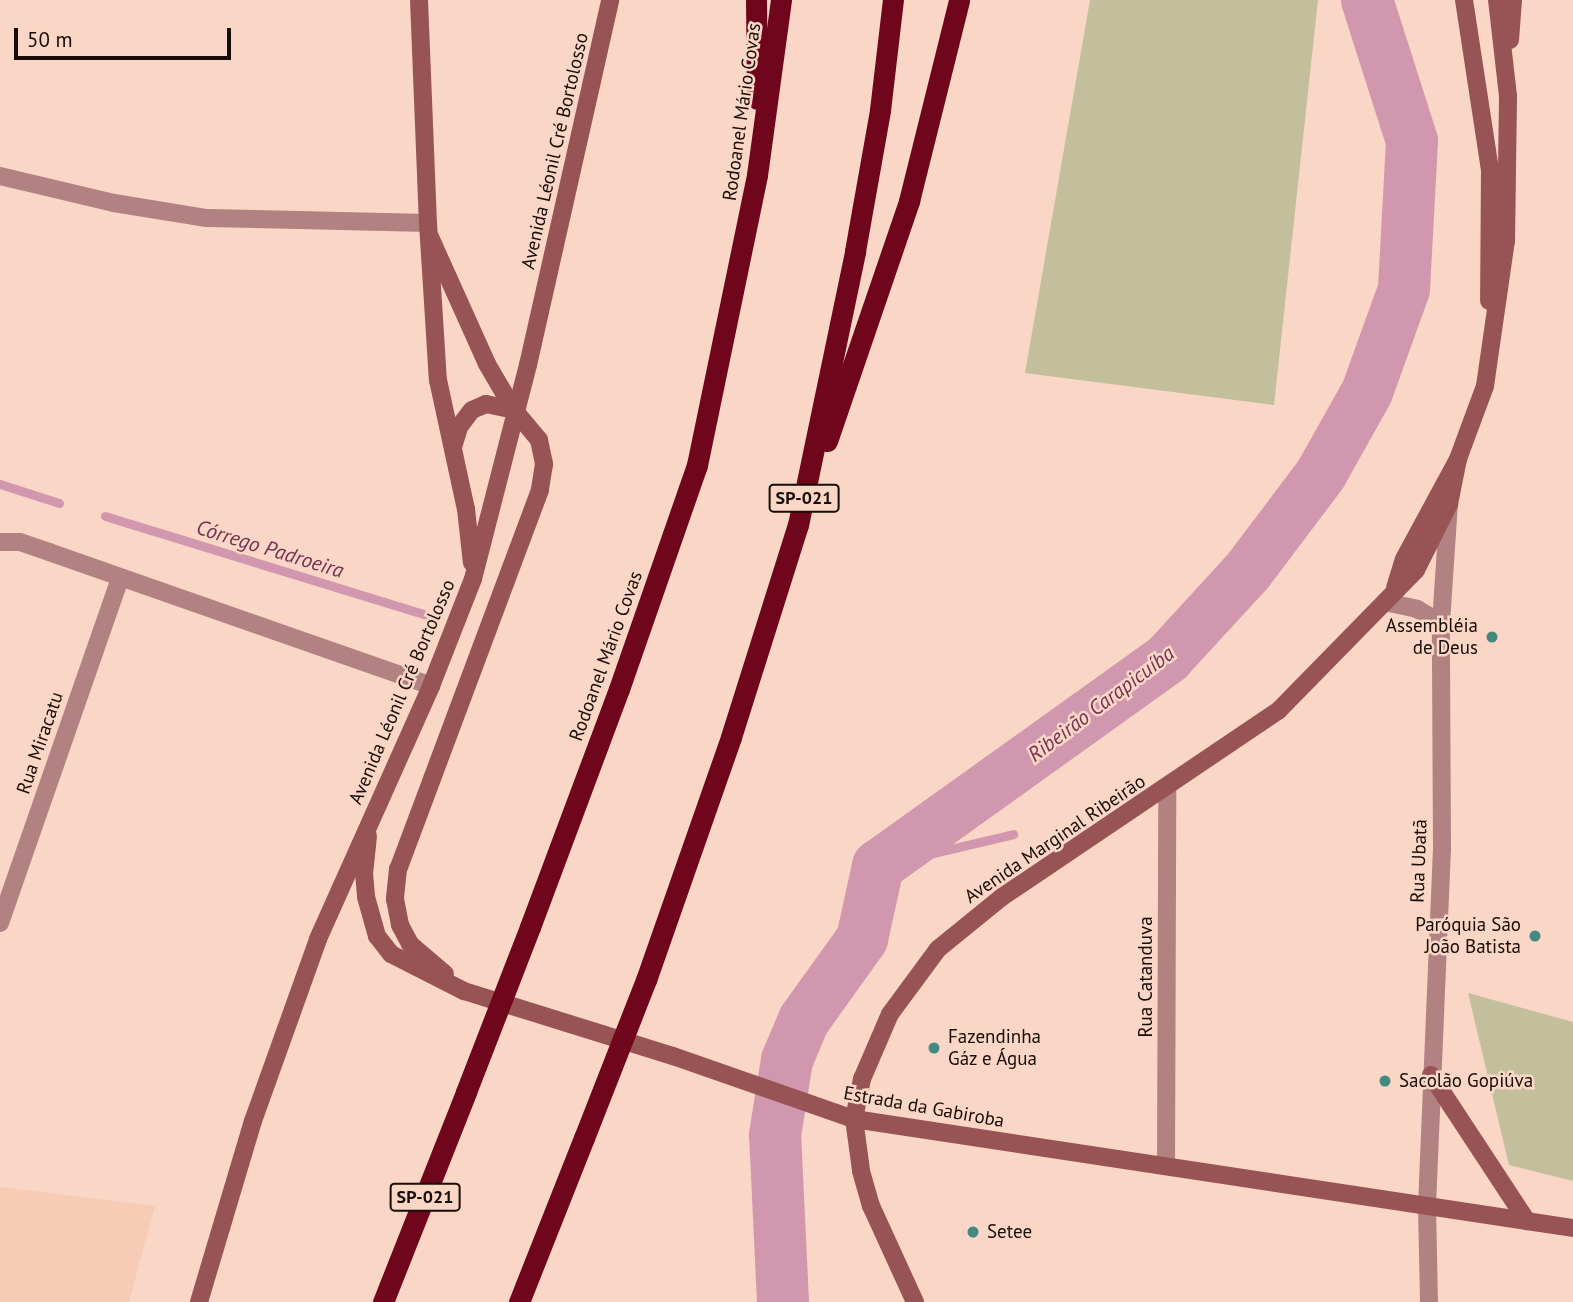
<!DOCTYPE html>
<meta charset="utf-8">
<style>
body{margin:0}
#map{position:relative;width:1573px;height:1302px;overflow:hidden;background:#f9d6c5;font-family:"PT Sans",sans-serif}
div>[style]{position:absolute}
.built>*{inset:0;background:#f7ccb7}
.green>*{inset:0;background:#c3bf9d}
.stream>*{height:9px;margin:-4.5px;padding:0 4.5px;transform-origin:4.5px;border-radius:4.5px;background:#d097af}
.river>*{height:52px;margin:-26px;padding:0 26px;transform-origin:26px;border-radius:26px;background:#d097af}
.street>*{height:18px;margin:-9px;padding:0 9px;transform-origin:9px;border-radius:9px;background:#b28181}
.secondary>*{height:18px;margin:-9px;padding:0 9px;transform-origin:9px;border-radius:9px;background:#985354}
.highway>*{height:21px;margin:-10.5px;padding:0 10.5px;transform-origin:10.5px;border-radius:10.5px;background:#6f061b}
.highway-bridge>*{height:21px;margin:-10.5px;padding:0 10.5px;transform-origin:10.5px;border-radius:10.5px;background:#6f061b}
.dots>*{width:19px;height:19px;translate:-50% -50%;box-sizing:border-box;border:4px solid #f9d6c5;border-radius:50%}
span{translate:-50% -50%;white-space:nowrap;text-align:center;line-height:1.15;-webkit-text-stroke:5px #f9d6c5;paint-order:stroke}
.shield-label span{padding:2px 5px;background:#f9d6c5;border:2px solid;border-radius:5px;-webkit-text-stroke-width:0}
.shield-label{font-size:18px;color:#170c06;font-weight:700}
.street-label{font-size:19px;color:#170c06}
.poi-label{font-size:19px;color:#170c06}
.right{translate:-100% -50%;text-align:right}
.left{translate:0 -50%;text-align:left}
.water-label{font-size:21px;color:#763152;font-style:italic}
.scale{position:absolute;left:14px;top:28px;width:217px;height:32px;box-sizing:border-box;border:4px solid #170c06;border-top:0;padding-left:9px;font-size:21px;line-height:24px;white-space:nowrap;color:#170c06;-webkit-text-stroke:5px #f9d6c5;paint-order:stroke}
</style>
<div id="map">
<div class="built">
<div style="clip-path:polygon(0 1187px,155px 1206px,129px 1302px,0 1302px)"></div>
</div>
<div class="green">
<div style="clip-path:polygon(1090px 0,1318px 0,1274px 405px,1025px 373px)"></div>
<div style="clip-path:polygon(1468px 993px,1573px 1022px,1573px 1181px,1509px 1165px)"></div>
</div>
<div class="stream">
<div style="left:0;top:484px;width:62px;rotate:17.9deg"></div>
<div style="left:105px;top:516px;width:334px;rotate:17.1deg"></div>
<div style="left:878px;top:866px;width:139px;rotate:-13.3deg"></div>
</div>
<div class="river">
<div style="left:783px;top:1302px;width:167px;rotate:-92.7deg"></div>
<div style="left:775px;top:1135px;width:76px;rotate:-80.9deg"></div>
<div style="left:787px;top:1060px;width:43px;rotate:-67deg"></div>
<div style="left:804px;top:1020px;width:100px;rotate:-54.4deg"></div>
<div style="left:862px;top:939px;width:75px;rotate:-77.6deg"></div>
<div style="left:878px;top:866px;width:357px;rotate:-35.6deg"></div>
<div style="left:1168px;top:658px;width:118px;rotate:-47.4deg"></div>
<div style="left:1248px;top:571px;width:121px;rotate:-53deg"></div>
<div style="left:1321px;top:474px;width:94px;rotate:-60.7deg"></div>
<div style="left:1367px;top:392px;width:109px;rotate:-70.2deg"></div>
<div style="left:1404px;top:289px;width:148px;rotate:-86.9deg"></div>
<div style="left:1412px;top:141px;width:148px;rotate:-107.7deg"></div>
</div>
<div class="street">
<div style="left:0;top:176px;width:117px;rotate:13.3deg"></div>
<div style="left:114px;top:203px;width:94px;rotate:9.2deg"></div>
<div style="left:207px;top:218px;width:221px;rotate:1.3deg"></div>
<div style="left:0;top:542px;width:20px"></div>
<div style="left:20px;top:542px;width:31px;rotate:19deg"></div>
<div style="left:49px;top:552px;width:405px;rotate:19.3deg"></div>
<div style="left:1385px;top:602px;width:33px;rotate:12deg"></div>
<div style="left:1417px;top:609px;width:28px;rotate:30deg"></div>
<div style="left:0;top:923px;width:365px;rotate:-70.8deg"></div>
<div style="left:1166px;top:1166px;width:378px;rotate:-89.8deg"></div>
<div style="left:1429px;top:1302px;width:96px;rotate:-91.2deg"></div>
<div style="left:1427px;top:1206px;width:357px;rotate:-87.6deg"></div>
<div style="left:1442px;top:849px;width:226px;rotate:-90.3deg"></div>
<div style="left:1441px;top:623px;width:119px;rotate:-86.2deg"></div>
</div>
<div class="secondary">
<div style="left:419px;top:0;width:223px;rotate:87.7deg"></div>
<div style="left:428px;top:223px;width:157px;rotate:86.4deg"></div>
<div style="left:438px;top:380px;width:132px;rotate:77.8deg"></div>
<div style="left:466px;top:509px;width:54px;rotate:83.7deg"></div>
<div style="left:1464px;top:0;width:171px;rotate:81.3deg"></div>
<div style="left:1490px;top:169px;width:132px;rotate:90.4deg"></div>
<div style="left:1510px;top:40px;width:40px;rotate:-85.7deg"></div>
<div style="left:430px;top:237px;width:139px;rotate:65.8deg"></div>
<div style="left:487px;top:364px;width:53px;rotate:59.6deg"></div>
<div style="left:514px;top:410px;width:39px;rotate:50deg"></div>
<div style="left:539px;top:440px;width:25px;rotate:78deg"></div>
<div style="left:544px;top:464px;width:26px;rotate:99deg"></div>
<div style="left:540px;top:490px;width:405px;rotate:110.5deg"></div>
<div style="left:398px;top:869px;width:30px;rotate:96deg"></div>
<div style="left:395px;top:899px;width:26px;rotate:79deg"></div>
<div style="left:400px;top:925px;width:21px;rotate:62deg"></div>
<div style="left:410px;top:944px;width:46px;rotate:40.6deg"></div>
<div style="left:453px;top:447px;width:21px;rotate:-73deg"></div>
<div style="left:459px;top:427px;width:21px;rotate:-53deg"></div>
<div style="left:472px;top:410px;width:15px;rotate:-23deg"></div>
<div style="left:486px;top:404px;width:29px;rotate:12deg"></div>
<div style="left:1395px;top:588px;width:30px;rotate:-73deg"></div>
<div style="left:1404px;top:559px;width:114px;rotate:-61.6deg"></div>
<div style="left:1458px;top:459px;width:78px;rotate:-69.7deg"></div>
<div style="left:1485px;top:386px;width:147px;rotate:-81.8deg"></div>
<div style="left:1506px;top:241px;width:145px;rotate:-89.2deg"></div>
<div style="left:1508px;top:96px;width:97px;rotate:-96.5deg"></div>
<div style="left:368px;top:836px;width:37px;rotate:96deg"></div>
<div style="left:364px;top:873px;width:24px;rotate:85deg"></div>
<div style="left:366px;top:897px;width:41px;rotate:74.2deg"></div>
<div style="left:377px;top:936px;width:23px;rotate:52deg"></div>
<div style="left:391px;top:954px;width:82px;rotate:26.9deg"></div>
<div style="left:464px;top:991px;width:219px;rotate:17.3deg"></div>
<div style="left:673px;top:1056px;width:192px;rotate:19.2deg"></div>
<div style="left:854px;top:1119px;width:727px;rotate:8.62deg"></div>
<div style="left:1431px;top:1075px;width:175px;rotate:56.7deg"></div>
<div style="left:199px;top:1302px;width:189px;rotate:-73.4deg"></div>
<div style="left:253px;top:1121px;width:193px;rotate:-70.3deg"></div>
<div style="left:318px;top:939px;width:277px;rotate:-65.9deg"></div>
<div style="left:431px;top:686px;width:115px;rotate:-68.6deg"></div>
<div style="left:473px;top:579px;width:221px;rotate:-75.6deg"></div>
<div style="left:528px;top:365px;width:374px;rotate:-77.3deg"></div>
<div style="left:915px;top:1302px;width:106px;rotate:-114.6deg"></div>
<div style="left:871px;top:1206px;width:37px;rotate:-106deg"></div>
<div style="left:861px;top:1170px;width:51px;rotate:-97.8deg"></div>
<div style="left:854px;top:1119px;width:41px;rotate:-78.7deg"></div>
<div style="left:862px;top:1079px;width:71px;rotate:-66.7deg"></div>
<div style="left:890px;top:1014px;width:81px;rotate:-53.6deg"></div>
<div style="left:938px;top:949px;width:82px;rotate:-39.1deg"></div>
<div style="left:1002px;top:897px;width:334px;rotate:-34deg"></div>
<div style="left:1279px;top:710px;width:196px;rotate:-45.6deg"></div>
<div style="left:1416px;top:570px;width:74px;rotate:-63.4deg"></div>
<div style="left:1449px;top:504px;width:46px;rotate:-78.7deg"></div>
</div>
<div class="highway">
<div style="left:756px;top:0;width:99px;rotate:89.4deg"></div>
<div style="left:827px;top:441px;width:254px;rotate:-71.1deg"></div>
<div style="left:909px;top:201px;width:207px;rotate:-76deg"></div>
<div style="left:530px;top:927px;width:254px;rotate:-69.5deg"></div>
<div style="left:619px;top:689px;width:237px;rotate:-70.8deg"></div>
<div style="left:697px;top:465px;width:296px;rotate:-78.3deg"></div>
<div style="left:757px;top:175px;width:177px;rotate:-82.2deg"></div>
<div style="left:646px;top:980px;width:257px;rotate:-70.7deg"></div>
<div style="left:731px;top:737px;width:222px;rotate:-72.5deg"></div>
<div style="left:798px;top:525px;width:280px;rotate:-78.2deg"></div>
<div style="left:855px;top:251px;width:143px;rotate:-79.9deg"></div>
<div style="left:880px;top:110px;width:111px;rotate:-83.3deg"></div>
<div style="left:383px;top:1302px;width:226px;rotate:-68.4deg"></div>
<div style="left:519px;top:1302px;width:176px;rotate:-68.4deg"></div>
</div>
<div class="highway-bridge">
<div style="left:466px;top:1092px;width:177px;rotate:-68.8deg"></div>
<div style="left:584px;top:1138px;width:170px;rotate:-68.6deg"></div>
</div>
<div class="dots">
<div style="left:1492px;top:637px;background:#43897f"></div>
<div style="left:1535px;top:936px;background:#43897f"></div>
<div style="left:934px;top:1048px;background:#43897f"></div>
<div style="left:1385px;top:1081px;background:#43897f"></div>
<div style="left:973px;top:1232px;background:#43897f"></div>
</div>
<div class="shield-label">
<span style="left:804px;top:498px">SP-021</span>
<span style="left:425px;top:1197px">SP-021</span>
</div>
<div class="street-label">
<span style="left:742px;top:112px;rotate:-82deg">Rodoanel Mário Covas</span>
<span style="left:555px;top:151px;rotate:-77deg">Avenida Léonil Cré Bortolosso</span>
<span style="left:606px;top:656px;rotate:-70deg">Rodoanel Mário Covas</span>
<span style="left:402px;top:692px;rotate:-67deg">Avenida Léonil Cré Bortolosso</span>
<span style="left:40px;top:743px;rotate:-71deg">Rua Miracatu</span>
<span style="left:1055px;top:839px;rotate:-34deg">Avenida Marginal Ribeirão</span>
<span style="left:1419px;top:861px;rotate:-88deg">Rua Ubatã</span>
<span style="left:1146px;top:977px;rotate:-90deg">Rua Catanduva</span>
<span style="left:924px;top:1107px;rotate:10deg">Estrada da Gabiroba</span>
</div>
<div class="poi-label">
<span class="right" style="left:1478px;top:637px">Assembléia<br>de Deus</span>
<span class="right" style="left:1521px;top:936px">Paróquia São<br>João Batista</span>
<span class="left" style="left:948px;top:1048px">Fazendinha<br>Gáz e Água</span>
<span class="left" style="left:1399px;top:1081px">Sacolão Gopiúva</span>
<span class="left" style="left:987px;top:1232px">Setee</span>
</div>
<div class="water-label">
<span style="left:270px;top:549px;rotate:17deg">Córrego Padroeira</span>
<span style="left:1101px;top:704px;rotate:-37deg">Ribeirão Carapicuíba</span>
</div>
<div class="scale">50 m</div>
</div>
